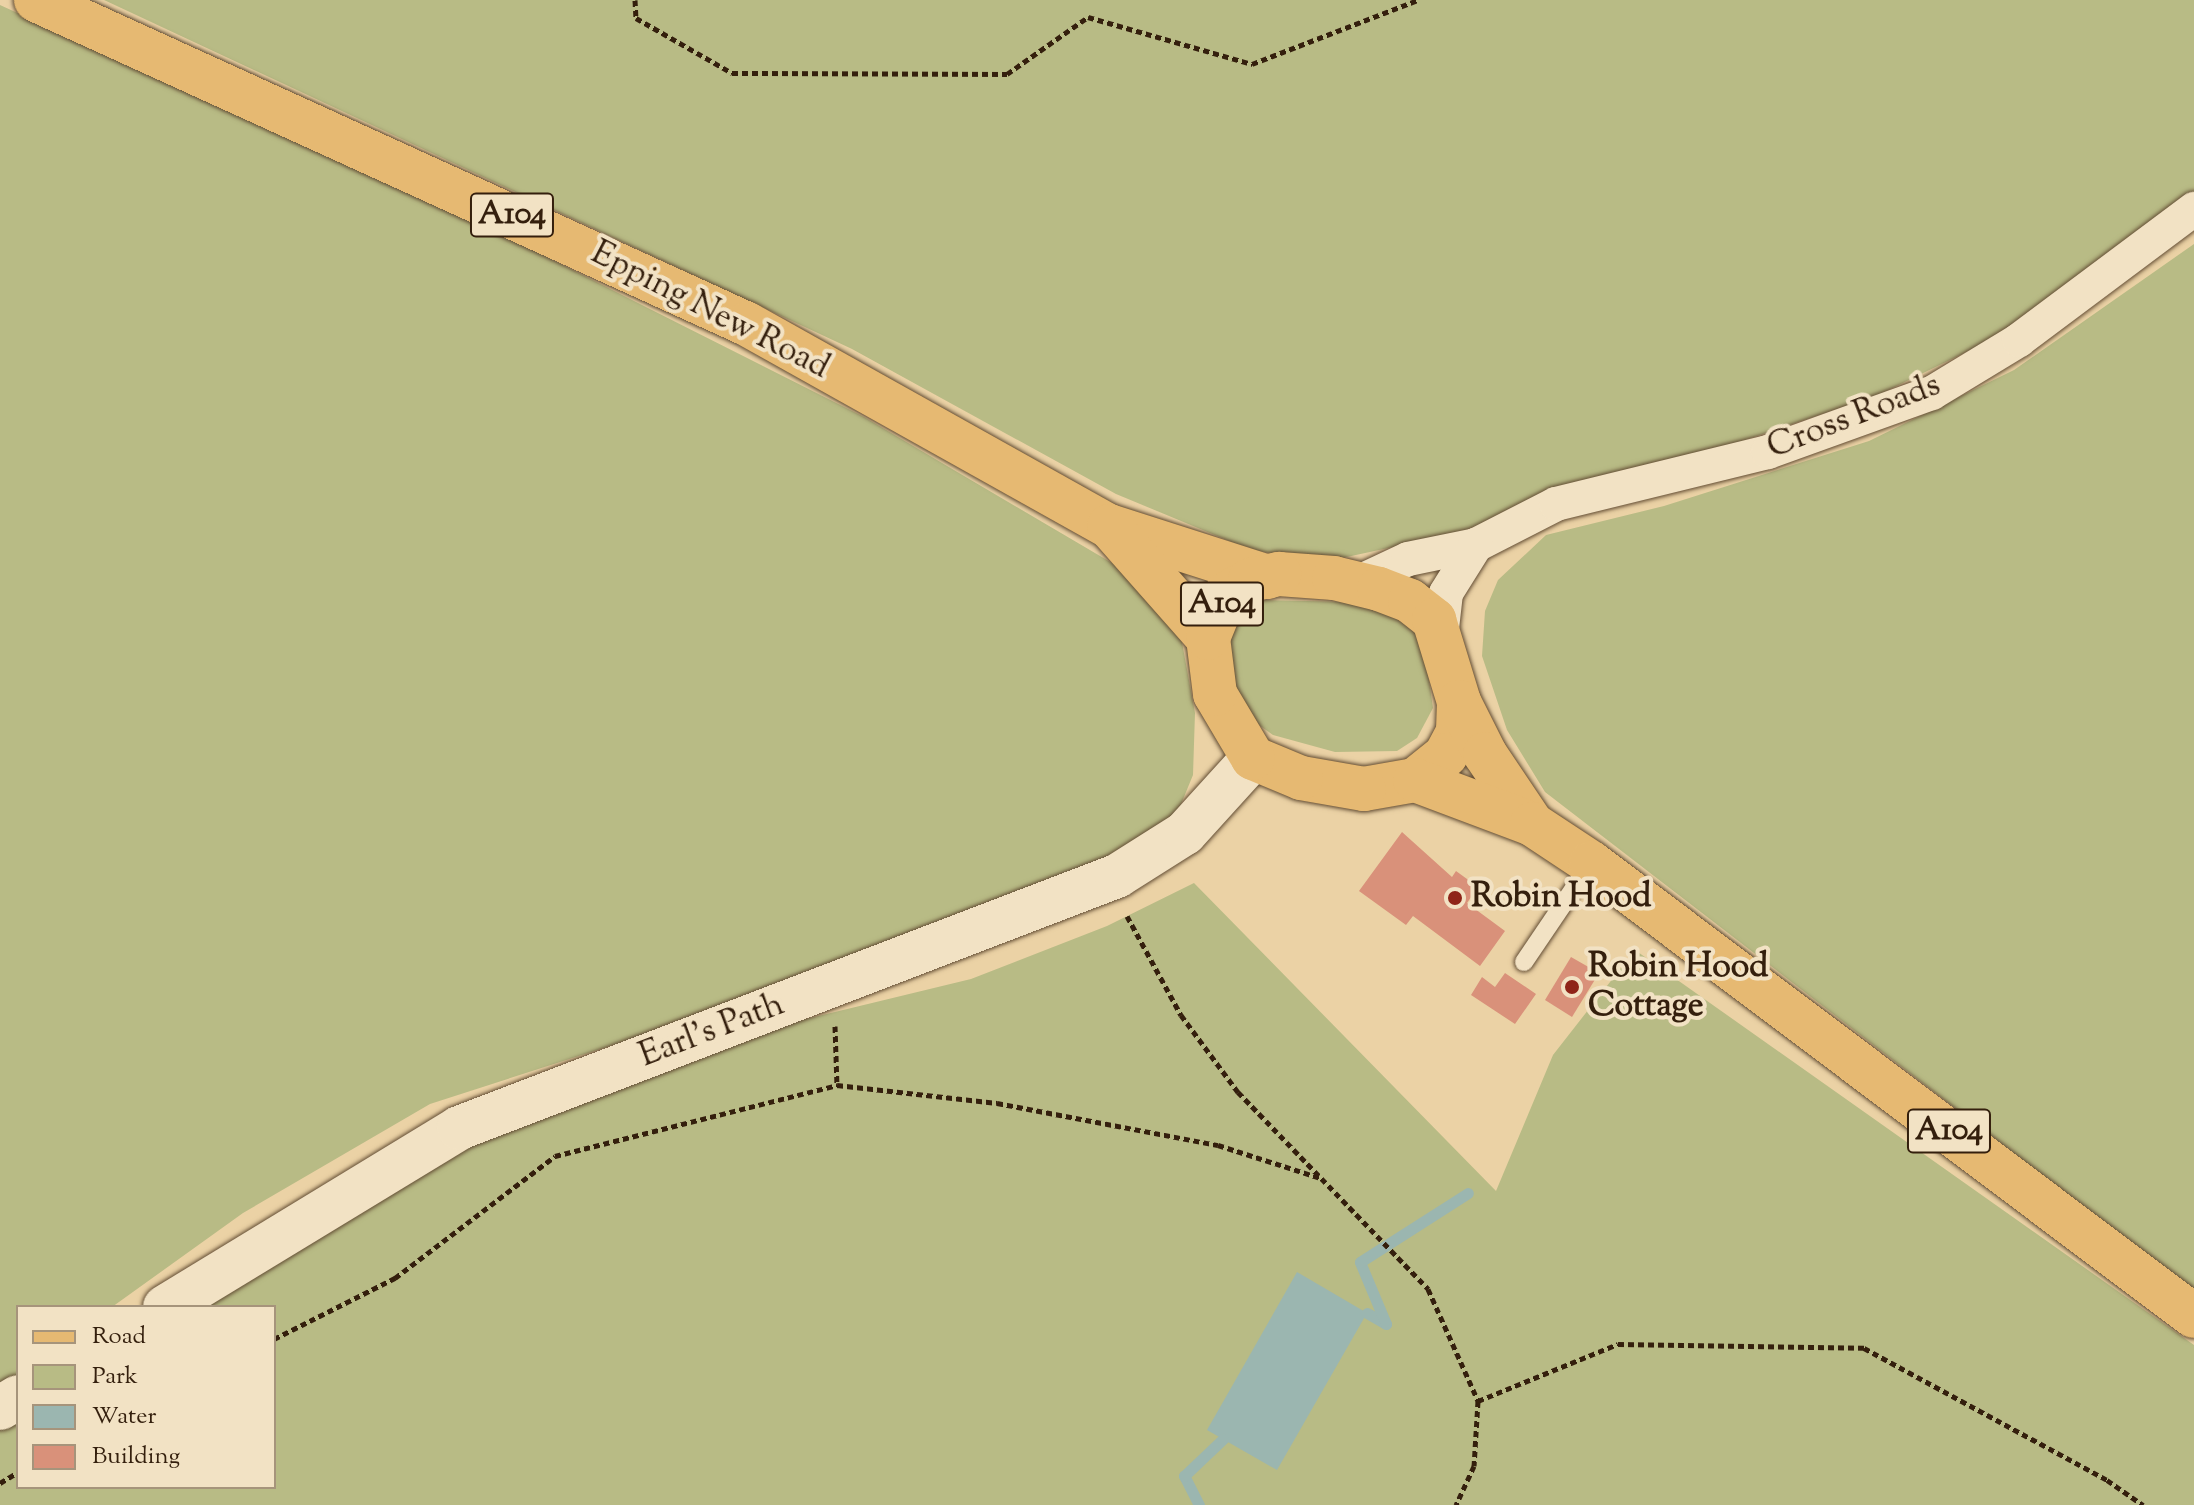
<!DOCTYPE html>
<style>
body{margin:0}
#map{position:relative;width:2194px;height:1505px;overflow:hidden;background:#ebd2a5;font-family:"Sorts Mill Goudy",serif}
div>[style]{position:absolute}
.green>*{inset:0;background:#b8bb85}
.water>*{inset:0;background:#9bb6b0}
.stream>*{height:11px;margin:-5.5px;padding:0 5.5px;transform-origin:5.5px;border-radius:5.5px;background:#9bb6b0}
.building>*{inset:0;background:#d9917a}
.path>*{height:5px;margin-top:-2.5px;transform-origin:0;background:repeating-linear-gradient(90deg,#341f0d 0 6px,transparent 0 10px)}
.roads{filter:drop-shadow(0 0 2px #624c33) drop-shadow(0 0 2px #624c33)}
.lane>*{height:18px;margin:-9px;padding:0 9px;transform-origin:9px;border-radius:9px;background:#f2e2c4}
.street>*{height:34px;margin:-17px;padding:0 17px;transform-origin:17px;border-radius:17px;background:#f2e2c4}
.secondary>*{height:44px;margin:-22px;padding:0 22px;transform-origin:22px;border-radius:22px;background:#f2e2c4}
.primary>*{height:44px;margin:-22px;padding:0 22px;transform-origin:22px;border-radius:22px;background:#e6b972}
.dots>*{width:22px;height:22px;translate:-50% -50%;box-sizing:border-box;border:4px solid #f2e2c4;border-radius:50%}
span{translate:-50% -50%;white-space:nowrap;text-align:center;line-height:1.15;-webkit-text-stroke:8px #f2e2c4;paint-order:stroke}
.shield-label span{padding:2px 6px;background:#f2e2c4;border:2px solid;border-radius:6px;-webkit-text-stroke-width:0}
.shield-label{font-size:32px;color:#341f0d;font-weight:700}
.street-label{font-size:34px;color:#341f0d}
.poi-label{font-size:34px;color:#341f0d;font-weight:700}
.left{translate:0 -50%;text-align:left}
.legend{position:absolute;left:16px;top:1305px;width:260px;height:184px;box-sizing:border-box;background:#f2e2c4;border:2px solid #a6947b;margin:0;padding:10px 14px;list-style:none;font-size:24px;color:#341f0d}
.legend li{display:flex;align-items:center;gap:16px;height:40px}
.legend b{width:40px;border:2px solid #a6947b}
</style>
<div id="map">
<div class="green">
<div style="clip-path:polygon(104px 0,2194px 0,2194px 198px,1997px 337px,1876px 396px,1688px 459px,1560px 493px,1458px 533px,1328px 561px,1251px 550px,1116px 494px,852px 349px)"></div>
<div style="clip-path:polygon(0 5px,517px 242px,864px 417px,1151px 586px,1181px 637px,1195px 713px,1193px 775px,1172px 826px,967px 931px,430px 1104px,243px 1213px,112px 1307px,18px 1307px,18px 1375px,0 1388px)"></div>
<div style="clip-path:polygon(2194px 244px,2194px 1292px,1545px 792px,1507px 730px,1482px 656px,1485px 611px,1498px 580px,1546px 535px,1664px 506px,1869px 441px,2014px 370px)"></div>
<div style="clip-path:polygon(1263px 600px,1355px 602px,1392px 613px,1414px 632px,1424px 646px,1433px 708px,1417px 738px,1397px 751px,1335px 752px,1273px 735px,1246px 716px,1228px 685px,1223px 635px,1244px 608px)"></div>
<div style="clip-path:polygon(1194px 883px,1496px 1191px,1553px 1055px,1635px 950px,2194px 1345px,2194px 1505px,0 1505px,0 1422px,18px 1409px,18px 1487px,274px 1487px,274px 1307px,166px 1307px,448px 1140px,773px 1027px,971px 979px,1107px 926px)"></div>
</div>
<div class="water">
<div style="clip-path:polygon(1297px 1272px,1367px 1313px,1277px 1470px,1207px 1430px)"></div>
</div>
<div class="stream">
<div style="left:1367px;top:1313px;width:22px;rotate:30deg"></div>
<div style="left:1386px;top:1324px;width:67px;rotate:-112.8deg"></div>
<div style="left:1360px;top:1262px;width:128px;rotate:-32.6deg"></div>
<div style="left:1199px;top:1505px;width:33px;rotate:-117deg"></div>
<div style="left:1184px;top:1476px;width:54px;rotate:-43.5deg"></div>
</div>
<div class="building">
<div style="clip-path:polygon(1402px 832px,1452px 877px,1456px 871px,1478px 887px,1467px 903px,1505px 931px,1480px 966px,1413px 916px,1406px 925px,1359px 891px)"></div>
<div style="clip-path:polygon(1571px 957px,1599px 973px,1572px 1017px,1545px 1000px)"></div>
<div style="clip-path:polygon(1505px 973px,1536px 994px,1515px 1024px,1471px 995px,1482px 977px,1495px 987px)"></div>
</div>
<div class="path">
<div style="left:635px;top:0;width:18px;rotate:87deg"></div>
<div style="left:636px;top:18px;width:111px;rotate:29.8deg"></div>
<div style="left:732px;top:73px;width:275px;rotate:0.2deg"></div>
<div style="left:1007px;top:74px;width:99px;rotate:-35.1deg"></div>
<div style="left:1088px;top:17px;width:171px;rotate:16deg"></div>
<div style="left:1252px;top:64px;width:178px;rotate:-21.1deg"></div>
<div style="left:1127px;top:916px;width:113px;rotate:61.4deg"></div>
<div style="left:1181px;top:1015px;width:96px;rotate:53.5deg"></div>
<div style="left:1238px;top:1092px;width:274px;rotate:46deg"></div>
<div style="left:1428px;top:1289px;width:123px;rotate:65.9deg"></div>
<div style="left:1478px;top:1401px;width:65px;rotate:93.5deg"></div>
<div style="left:1474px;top:1466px;width:43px;rotate:114.8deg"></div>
<div style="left:835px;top:1026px;width:59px;rotate:88.1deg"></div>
<div style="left:274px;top:1339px;width:136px;rotate:-26.8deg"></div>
<div style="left:395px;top:1278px;width:201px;rotate:-37.3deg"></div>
<div style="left:555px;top:1156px;width:291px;rotate:-14.1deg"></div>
<div style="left:837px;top:1085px;width:161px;rotate:6.4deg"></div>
<div style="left:997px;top:1103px;width:225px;rotate:10.8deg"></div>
<div style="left:1218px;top:1145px;width:108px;rotate:17.8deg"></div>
<div style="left:1478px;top:1401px;width:151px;rotate:-22.2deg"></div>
<div style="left:1618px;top:1344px;width:246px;rotate:0.9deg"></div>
<div style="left:1864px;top:1348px;width:277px;rotate:28.5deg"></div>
<div style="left:2107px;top:1480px;width:44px;rotate:34.8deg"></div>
<div style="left:0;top:1483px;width:21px;rotate:-31deg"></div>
</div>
<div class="roads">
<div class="lane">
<div style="left:1524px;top:962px;width:120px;rotate:-55.9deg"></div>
</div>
<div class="street">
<div style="left:1357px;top:583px;width:56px;rotate:-25.2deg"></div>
<div style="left:1408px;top:559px;width:69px;rotate:-11.6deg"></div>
<div style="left:1476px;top:545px;width:90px;rotate:-27.1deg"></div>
<div style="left:1556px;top:504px;width:218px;rotate:-13.8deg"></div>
<div style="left:1768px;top:452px;width:174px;rotate:-19.8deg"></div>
<div style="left:1932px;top:393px;width:102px;rotate:-31.3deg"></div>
<div style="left:2019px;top:340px;width:219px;rotate:-36.8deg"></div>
<div style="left:1441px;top:637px;width:44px;rotate:-83.5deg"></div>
<div style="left:1446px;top:593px;width:57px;rotate:-58deg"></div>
</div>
<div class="secondary">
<div style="left:165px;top:1307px;width:344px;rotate:-31.3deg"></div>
<div style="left:459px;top:1128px;width:705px;rotate:-20.96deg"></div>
<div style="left:1117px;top:876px;width:80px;rotate:-32.3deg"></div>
<div style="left:1185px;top:833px;width:101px;rotate:-47.8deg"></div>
<div style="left:0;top:1408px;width:21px;rotate:-31deg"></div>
</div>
<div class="primary">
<div style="left:36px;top:0;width:781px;rotate:24.5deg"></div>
<div style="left:747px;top:324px;width:415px;rotate:29.2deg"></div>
<div style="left:1109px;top:526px;width:167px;rotate:17.8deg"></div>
<div style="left:1109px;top:526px;width:149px;rotate:48.5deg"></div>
<div style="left:1279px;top:574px;width:55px;rotate:4.2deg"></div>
<div style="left:1334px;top:578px;width:46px;rotate:13.7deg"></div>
<div style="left:1379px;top:589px;width:33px;rotate:21deg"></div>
<div style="left:1410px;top:601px;width:31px;rotate:38deg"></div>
<div style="left:1434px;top:620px;width:86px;rotate:73deg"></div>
<div style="left:1459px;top:702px;width:30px;rotate:92deg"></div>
<div style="left:1458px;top:732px;width:26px;rotate:118deg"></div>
<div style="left:1446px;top:755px;width:40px;rotate:141deg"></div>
<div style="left:1415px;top:780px;width:52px;rotate:170deg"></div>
<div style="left:1364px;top:789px;width:64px;rotate:-170.1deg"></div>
<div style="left:1301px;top:778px;width:52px;rotate:-157.4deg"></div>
<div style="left:1253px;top:758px;width:74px;rotate:-120.7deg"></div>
<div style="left:1215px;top:694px;width:56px;rotate:-97.1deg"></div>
<div style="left:1208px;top:638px;width:48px;rotate:-67.8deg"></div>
<div style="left:1226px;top:594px;width:28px;rotate:-30deg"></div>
<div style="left:1250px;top:580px;width:30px;rotate:-12deg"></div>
<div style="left:1459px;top:702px;width:58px;rotate:63.4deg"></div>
<div style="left:1485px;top:754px;width:84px;rotate:56.1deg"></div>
<div style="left:1415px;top:780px;width:125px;rotate:20.6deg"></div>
<div style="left:1532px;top:824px;width:71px;rotate:33.5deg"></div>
<div style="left:1591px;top:863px;width:754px;rotate:36.92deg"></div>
</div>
</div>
<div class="dots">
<div style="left:1455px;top:898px;background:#8f2418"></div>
<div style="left:1572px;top:987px;background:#8f2418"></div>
</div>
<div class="shield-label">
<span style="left:512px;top:215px">A104</span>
<span style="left:1222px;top:604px">A104</span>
<span style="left:1949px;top:1131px">A104</span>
</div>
<div class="street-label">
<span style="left:710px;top:311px;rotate:27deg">Epping New Road</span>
<span style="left:1854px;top:417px;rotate:-21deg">Cross Roads</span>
<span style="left:712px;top:1031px;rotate:-21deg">Earl's Path</span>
</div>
<div class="poi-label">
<span class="left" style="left:1471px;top:898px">Robin Hood</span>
<span class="left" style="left:1588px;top:987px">Robin Hood<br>Cottage</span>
</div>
<ul class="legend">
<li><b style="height:10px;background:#e6b972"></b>Road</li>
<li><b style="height:22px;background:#b8bb85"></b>Park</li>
<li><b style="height:22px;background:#9bb6b0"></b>Water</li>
<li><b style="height:22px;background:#d9917a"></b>Building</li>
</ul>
</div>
